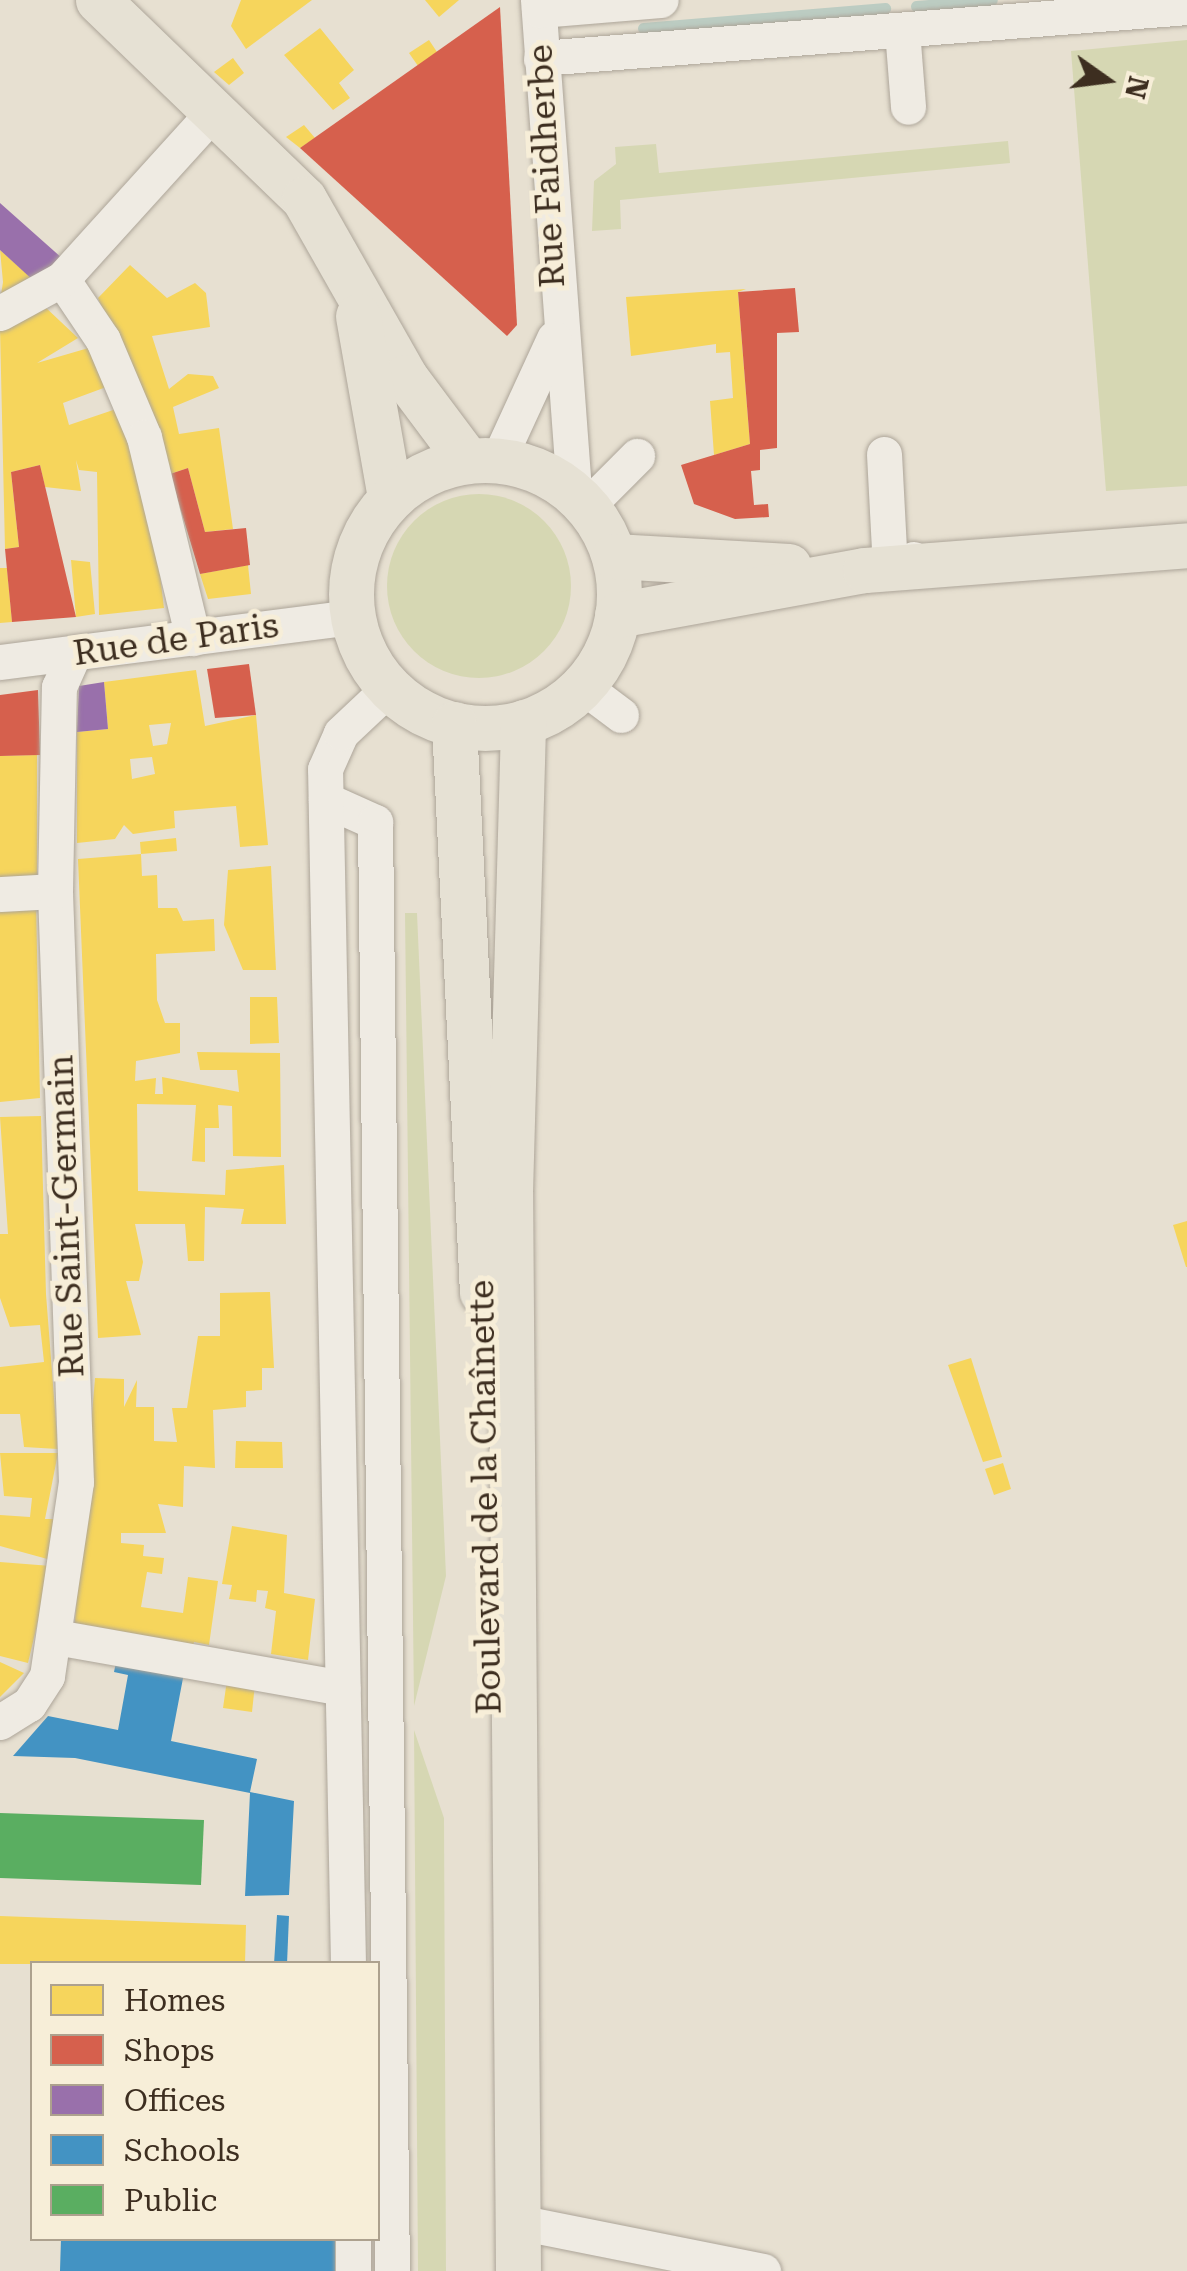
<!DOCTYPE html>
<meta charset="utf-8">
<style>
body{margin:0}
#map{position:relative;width:1187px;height:2271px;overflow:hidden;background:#e7e0d1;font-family:"Roboto Serif",serif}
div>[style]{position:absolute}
.green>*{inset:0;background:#d6d7b3}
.round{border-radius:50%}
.homes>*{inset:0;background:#f6d55c}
.shops>*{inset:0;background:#d6604d}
.offices>*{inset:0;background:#9970ab}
.schools>*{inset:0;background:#4393c3}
.public>*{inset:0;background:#5aae61}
.stream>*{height:11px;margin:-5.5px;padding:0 5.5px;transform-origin:5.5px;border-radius:5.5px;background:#bcccc2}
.roads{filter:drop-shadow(0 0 2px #ada599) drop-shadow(0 0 2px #ada599)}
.minor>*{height:35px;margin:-17.5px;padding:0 17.5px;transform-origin:17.5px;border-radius:17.5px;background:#efebe3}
.major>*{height:45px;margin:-22.5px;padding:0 22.5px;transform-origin:22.5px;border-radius:22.5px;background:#e6e1d4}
.major>.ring{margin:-22.5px;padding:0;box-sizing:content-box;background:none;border:45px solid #e6e1d4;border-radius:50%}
span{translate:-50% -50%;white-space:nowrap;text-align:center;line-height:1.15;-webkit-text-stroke:10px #f7eed8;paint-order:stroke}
.street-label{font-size:35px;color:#3d2e20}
.legend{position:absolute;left:30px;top:1961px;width:350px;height:280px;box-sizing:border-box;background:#f7eed8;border:2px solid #ada18e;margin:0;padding:12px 18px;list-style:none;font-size:30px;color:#3d2e20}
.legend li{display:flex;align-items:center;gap:20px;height:50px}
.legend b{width:50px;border:2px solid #ada18e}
.north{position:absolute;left:1057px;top:30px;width:100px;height:100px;-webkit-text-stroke:8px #f7eed8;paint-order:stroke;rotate:104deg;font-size:28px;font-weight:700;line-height:40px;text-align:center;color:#3d2e20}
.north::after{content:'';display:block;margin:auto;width:35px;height:45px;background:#3d2e20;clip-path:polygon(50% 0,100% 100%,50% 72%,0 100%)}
</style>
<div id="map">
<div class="green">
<div style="clip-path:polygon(1187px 40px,1187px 486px,1106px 491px,1071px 51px)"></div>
<div style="clip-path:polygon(1008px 141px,1010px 163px,620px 200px,621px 229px,592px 231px,594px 181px,616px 164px,615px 147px,656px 144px,659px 173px)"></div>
<div class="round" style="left:387px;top:494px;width:184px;height:184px"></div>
<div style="clip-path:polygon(405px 913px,417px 913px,446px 1576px,414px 1706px)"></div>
<div style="clip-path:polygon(414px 1730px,444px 1818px,446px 2271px,418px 2271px)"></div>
</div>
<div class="homes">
<div style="clip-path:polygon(241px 0,312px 0,246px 49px,231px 26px)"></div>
<div style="clip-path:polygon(425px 0,459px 0,439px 17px)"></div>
<div style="clip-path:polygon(320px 28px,354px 70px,339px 83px,350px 98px,333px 110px,284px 55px)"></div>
<div style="clip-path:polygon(429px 40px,437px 52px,418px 66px,409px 53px)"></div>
<div style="clip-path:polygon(233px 58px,244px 73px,229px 85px,214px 72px)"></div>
<div style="clip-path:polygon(304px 125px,315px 138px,300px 148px,286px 137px)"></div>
<div style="clip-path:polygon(0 250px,36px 282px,0 302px,3px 282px)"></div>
<div style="clip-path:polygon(130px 265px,167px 298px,195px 283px,206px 293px,210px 327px,152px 336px,169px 389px,188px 374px,213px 376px,219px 388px,173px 407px,179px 434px,219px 428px,233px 529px,205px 532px,188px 468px,170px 474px,98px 298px)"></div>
<div style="clip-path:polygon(746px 289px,738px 292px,750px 444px,714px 455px,710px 401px,733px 398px,730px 352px,716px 353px,716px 344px,631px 356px,626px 297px)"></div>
<div style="clip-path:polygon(43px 305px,78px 338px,37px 363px,92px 347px,109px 386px,63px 403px,69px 425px,119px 408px,155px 534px,164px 608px,99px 615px,97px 472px,79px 470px,76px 460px,81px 491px,45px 487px,40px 465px,11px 472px,19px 547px,5px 549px,0 328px)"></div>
<div style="clip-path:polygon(71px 560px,90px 562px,95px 614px,76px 617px)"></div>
<div style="clip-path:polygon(248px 565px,251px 594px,208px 599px,200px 574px)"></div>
<div style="clip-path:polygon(0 568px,7px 568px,12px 622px,0 623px)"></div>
<div style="clip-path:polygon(evenodd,196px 670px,205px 726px,256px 715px,268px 845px,240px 847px,236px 806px,174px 811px,175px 828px,133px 834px,124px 825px,115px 839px,77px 843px,77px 732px,108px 729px,104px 682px,196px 670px,171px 723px,167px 744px,153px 746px,149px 725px,171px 723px,196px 670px,152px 757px,155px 774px,132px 779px,130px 759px,152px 757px)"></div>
<div style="clip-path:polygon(37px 755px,37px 883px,0 886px,0 756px)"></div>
<div style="clip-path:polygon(176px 838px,177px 851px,141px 854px,140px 842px)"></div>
<div style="clip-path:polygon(141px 854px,142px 876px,157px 875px,158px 908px,177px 908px,183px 921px,214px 919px,215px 951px,156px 954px,157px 1000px,165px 1023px,180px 1023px,180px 1053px,136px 1061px,135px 1081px,156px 1078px,155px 1094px,163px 1094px,162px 1077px,239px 1092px,237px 1070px,200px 1070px,197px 1052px,280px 1053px,281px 1157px,233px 1156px,232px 1106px,218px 1105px,219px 1128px,205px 1128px,205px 1162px,192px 1161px,196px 1105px,137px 1104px,138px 1191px,225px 1195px,226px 1170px,284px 1165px,286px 1224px,241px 1224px,244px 1209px,205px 1207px,204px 1261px,188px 1261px,185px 1224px,135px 1224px,143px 1262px,139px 1281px,126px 1281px,141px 1335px,98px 1338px,78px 859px)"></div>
<div style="clip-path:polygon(271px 866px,276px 970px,243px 970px,224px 925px,228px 870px)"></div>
<div style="clip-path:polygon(36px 901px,40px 1098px,0 1102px,0 902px)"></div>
<div style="clip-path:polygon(250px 997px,277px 997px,279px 1043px,250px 1044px)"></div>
<div style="clip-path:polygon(41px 1116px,46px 1294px,58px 1449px,24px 1447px,20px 1414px,0 1414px,0 1367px,44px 1362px,40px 1325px,10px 1327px,0 1298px,0 1234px,8px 1234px,0 1117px)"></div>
<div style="clip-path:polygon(1187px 1221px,1187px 1267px,1186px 1267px,1173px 1225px)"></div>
<div style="clip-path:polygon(270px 1292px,274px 1368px,262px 1368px,262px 1390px,246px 1391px,246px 1407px,213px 1410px,215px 1468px,184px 1466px,183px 1507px,158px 1504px,166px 1533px,121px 1533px,121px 1543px,144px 1545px,143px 1556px,164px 1558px,162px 1574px,147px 1572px,141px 1607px,183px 1613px,188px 1577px,218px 1581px,209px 1645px,194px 1642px,190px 1656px,74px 1633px,95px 1378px,124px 1379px,124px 1407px,137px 1380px,136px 1407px,154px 1407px,154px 1441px,177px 1442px,172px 1408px,187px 1408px,198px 1336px,220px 1336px,220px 1293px)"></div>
<div style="clip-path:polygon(971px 1358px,1002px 1457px,983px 1462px,948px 1365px)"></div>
<div style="clip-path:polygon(236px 1441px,282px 1442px,283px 1468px,235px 1468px)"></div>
<div style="clip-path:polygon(0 1453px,58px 1453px,45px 1519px,55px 1519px,51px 1560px,0 1546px,0 1515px,30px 1517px,32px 1498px,4px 1496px)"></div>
<div style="clip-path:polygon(1003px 1463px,1011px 1489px,994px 1495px,985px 1469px)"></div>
<div style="clip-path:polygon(232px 1526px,287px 1535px,284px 1593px,315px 1599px,308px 1660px,271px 1654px,276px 1611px,265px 1608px,268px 1591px,257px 1590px,256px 1602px,229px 1599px,232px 1585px,222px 1584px)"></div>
<div style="clip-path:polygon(0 1562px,51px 1566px,28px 1663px,0 1656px)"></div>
<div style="clip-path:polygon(0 1662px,24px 1673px,0 1697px)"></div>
<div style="clip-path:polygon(227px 1680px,255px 1684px,252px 1712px,223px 1708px)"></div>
<div style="clip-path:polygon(0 1916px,246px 1925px,245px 1964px,0 1964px)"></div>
</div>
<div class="shops">
<div style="clip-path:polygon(500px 7px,517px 325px,507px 336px,300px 148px)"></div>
<div style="clip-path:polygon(795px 288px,799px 332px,777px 333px,777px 448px,760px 450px,760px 470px,751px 471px,754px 505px,768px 504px,769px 517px,735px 519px,694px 504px,681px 465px,750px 444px,738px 292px)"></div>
<div style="clip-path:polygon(40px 465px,76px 617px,12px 622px,5px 549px,19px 547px,11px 472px)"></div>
<div style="clip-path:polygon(188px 468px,205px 532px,246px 528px,250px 565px,200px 574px,170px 474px)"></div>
<div style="clip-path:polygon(249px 664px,256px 715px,215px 718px,207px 669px)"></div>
<div style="clip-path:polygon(38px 690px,40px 755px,0 756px,0 695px)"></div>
</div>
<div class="offices">
<div style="clip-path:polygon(0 203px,63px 259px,35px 282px,0 250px)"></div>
<div style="clip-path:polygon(104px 682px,108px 729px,77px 732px,79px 686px)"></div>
</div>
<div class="schools">
<div style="clip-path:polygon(116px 1662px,184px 1673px,171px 1741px,257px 1759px,250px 1792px,294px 1801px,289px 1895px,245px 1896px,250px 1793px,75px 1758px,13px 1756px,48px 1716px,118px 1730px,128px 1675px,114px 1672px)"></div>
<div style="clip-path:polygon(277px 1915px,289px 1916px,287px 1964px,274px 1964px)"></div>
<div style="clip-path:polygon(61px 2238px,335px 2238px,335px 2271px,60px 2271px)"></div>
</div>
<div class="public">
<div style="clip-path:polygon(0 1813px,204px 1820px,201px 1885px,0 1878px)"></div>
</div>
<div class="stream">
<div style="left:916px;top:6px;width:76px;rotate:-4.5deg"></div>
<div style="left:643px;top:28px;width:243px;rotate:-4.7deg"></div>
</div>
<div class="roads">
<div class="minor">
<div style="left:538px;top:0;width:494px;rotate:85.8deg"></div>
<div style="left:539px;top:10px;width:122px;rotate:-4.7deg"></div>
<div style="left:902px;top:30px;width:77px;rotate:85.5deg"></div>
<div style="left:541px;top:58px;width:648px;rotate:-4.51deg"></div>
<div style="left:62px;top:279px;width:73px;rotate:56.1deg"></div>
<div style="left:103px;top:340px;width:105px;rotate:67.1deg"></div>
<div style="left:144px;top:437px;width:207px;rotate:76.3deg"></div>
<div style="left:0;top:313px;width:71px;rotate:-28.7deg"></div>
<div style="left:62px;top:279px;width:228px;rotate:-47.8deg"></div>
<div style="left:884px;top:454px;width:114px;rotate:87deg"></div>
<div style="left:890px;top:568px;width:25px;rotate:-21deg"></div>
<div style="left:498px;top:460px;width:134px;rotate:-65.3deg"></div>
<div style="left:587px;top:506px;width:71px;rotate:-45deg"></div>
<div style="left:0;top:662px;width:356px;rotate:-7.3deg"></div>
<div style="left:581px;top:685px;width:50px;rotate:36.9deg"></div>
<div style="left:326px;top:800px;width:54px;rotate:24.2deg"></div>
<div style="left:375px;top:822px;width:1449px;rotate:89.33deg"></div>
<div style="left:0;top:894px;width:55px;rotate:-3.1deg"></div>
<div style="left:56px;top:1637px;width:291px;rotate:10.1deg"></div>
<div style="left:0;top:1722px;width:34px;rotate:-32deg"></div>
<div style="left:29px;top:1704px;width:33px;rotate:-57deg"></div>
<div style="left:47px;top:1676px;width:196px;rotate:-81.5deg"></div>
<div style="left:76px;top:1482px;width:591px;rotate:-92.04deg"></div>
<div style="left:55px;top:891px;width:204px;rotate:-88.9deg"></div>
<div style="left:59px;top:687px;width:36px;rotate:-66deg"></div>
<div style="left:348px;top:1964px;width:1195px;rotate:-91.1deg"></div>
<div style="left:325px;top:769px;width:39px;rotate:-66deg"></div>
<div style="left:341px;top:733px;width:66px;rotate:-43.2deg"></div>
<div style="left:518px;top:2222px;width:250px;rotate:11.3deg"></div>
<div style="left:353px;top:2238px;width:33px;rotate:90deg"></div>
</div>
<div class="major">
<div style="left:98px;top:0;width:286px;rotate:44deg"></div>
<div style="left:304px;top:199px;width:205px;rotate:60.4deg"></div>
<div style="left:405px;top:377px;width:104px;rotate:53.2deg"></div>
<div style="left:358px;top:316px;width:185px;rotate:80deg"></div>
<div class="ring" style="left:351px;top:460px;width:223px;height:223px"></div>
<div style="left:614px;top:556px;width:175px;rotate:3.3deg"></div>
<div style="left:617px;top:615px;width:252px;rotate:-10.3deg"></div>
<div style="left:865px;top:570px;width:323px;rotate:-4.4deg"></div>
<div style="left:454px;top:724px;width:569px;rotate:87.18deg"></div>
<div style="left:518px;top:2271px;width:1079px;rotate:-90.42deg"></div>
<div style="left:510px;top:1192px;width:470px;rotate:-88.4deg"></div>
</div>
</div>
<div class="street-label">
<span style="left:547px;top:166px;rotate:-93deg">Rue Faidherbe</span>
<span style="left:176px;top:640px;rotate:-8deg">Rue de Paris</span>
<span style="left:67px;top:1216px;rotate:-92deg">Rue Saint-Germain</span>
<span style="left:486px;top:1497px;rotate:-91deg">Boulevard de la Chaînette</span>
</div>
<ul class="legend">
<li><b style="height:28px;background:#f6d55c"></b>Homes</li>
<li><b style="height:28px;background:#d6604d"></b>Shops</li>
<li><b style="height:28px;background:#9970ab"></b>Offices</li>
<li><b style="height:28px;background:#4393c3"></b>Schools</li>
<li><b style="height:28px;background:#5aae61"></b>Public</li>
</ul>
<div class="north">N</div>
</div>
